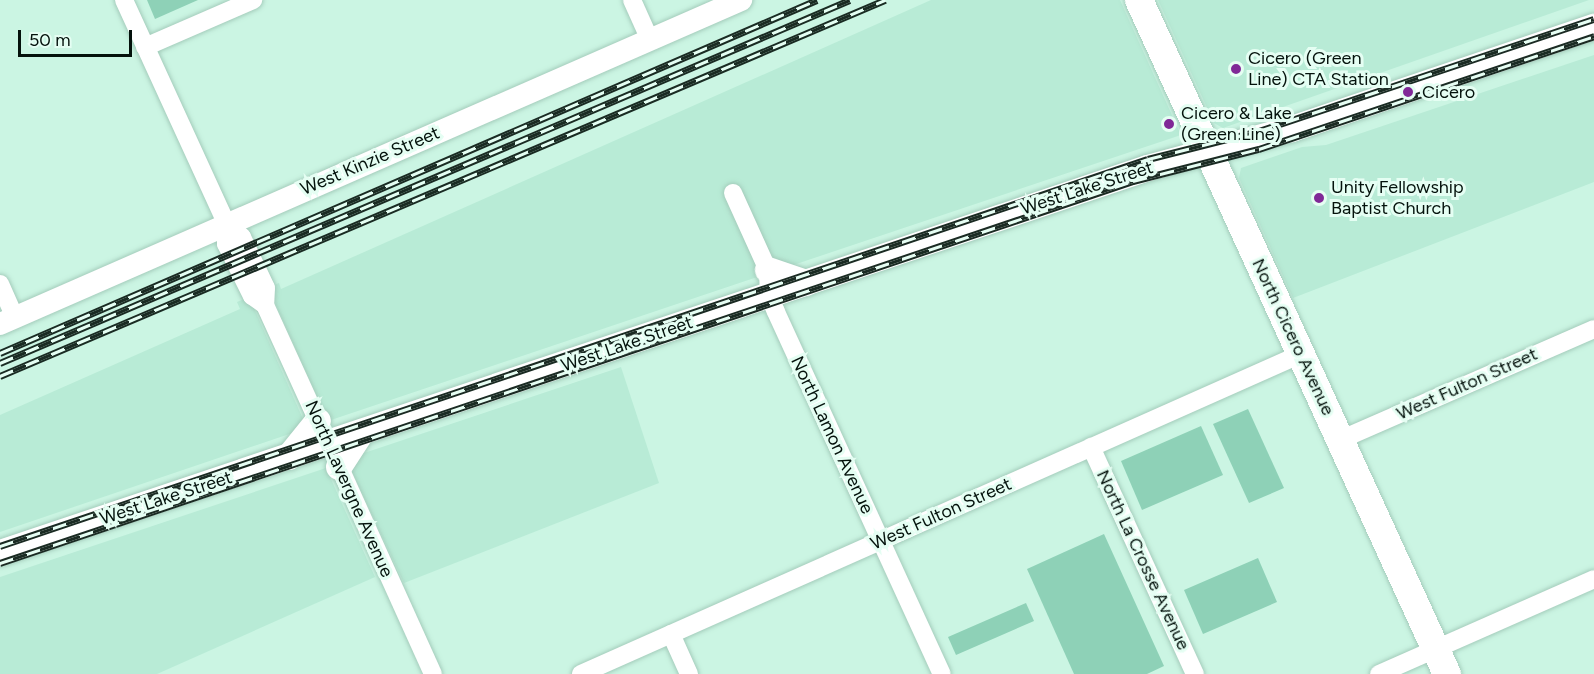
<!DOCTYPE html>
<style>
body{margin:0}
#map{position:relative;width:1594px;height:674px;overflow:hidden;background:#cbf5e3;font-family:Figtree,sans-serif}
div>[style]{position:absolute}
.built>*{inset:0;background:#b8ebd6}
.green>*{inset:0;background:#8ed1b7}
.roads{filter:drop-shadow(0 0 2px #a4ccbb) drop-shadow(0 0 2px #a4ccbb)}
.minor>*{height:18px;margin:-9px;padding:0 9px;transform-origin:9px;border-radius:9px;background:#fff}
.tertiary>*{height:22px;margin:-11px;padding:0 11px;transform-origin:11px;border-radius:11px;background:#fff}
.secondary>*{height:26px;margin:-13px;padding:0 13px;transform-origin:13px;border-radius:13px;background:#fff}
.primary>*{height:28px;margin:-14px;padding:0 14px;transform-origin:14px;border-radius:14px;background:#fff}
.rail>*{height:7px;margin-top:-3.5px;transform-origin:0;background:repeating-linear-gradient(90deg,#e5fef3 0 14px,#1a2b23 0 28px);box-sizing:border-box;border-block:2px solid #1a2b23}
.dots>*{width:16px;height:16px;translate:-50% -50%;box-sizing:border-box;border:3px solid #e5fef3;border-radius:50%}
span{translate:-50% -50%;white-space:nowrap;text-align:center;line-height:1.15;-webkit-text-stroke:6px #e5fef3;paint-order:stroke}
.poi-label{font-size:18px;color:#04120c}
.left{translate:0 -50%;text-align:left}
.street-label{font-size:18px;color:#04120c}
.scale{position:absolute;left:18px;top:30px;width:114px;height:27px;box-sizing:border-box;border:3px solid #04120c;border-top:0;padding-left:8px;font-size:18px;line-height:21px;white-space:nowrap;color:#04120c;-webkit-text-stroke:4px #e5fef3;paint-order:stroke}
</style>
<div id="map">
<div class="built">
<div style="clip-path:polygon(931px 0,1120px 0,1181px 135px,328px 421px,276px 305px,272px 286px,279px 283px,281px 289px)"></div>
<div style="clip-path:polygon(1158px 0,1589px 0,1223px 128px,1214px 123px)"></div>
<div style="clip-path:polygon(1594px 55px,1594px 182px,1293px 298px,1239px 178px,1241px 168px,1302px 147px,1326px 145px)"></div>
<div style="clip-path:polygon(249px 297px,307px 428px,0 532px,0 415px,240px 309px,237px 302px)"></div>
<div style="clip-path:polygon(621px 367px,659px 483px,404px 583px,346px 459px)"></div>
<div style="clip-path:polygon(326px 468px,375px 577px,157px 674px,0 674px,0 577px)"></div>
</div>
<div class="green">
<div style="clip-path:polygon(147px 0,198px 0,155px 19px)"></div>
<div style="clip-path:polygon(1248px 409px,1284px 488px,1249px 503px,1213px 424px)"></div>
<div style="clip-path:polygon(1201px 426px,1223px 475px,1142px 510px,1121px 461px)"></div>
<div style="clip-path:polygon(1104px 534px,1164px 666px,1147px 674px,1074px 674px,1027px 569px)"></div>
<div style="clip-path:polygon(1258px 558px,1277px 602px,1203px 634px,1184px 590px)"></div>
<div style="clip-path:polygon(1026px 603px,1034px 621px,956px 655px,948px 637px)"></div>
</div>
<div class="roads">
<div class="minor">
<div style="left:124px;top:0;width:245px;rotate:65.4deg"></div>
<div style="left:226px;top:223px;width:21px;rotate:90deg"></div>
<div style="left:226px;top:244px;width:58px;rotate:63.4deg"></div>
<div style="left:252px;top:296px;width:16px;rotate:35deg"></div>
<div style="left:632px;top:0;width:44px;rotate:65.8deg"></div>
<div style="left:145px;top:47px;width:118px;rotate:-23.5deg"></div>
<div style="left:733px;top:193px;width:85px;rotate:65.6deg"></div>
<div style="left:768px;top:270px;width:26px;rotate:88deg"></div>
<div style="left:769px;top:296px;width:17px;rotate:66deg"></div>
<div style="left:776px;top:312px;width:398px;rotate:65.4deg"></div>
<div style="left:226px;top:223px;width:21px;rotate:41deg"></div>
<div style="left:242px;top:237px;width:56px;rotate:64.8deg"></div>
<div style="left:266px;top:288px;width:17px;rotate:93deg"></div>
<div style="left:265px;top:305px;width:140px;rotate:65.5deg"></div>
<div style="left:0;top:284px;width:36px;rotate:66deg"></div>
<div style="left:1340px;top:440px;width:277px;rotate:-23.6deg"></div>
<div style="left:1091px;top:447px;width:250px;rotate:65.4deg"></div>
<div style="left:335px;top:457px;width:238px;rotate:65.7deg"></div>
<div style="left:671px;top:634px;width:44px;rotate:65.8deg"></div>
<div style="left:581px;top:674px;width:788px;rotate:-23.96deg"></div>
<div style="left:1379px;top:674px;width:235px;rotate:-23.8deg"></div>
</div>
<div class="tertiary">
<div style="left:0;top:324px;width:809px;rotate:-23.62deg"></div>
</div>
<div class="secondary">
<div style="left:768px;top:270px;width:40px;rotate:18.9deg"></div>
<div style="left:289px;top:457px;width:46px;rotate:-51.1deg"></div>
<div style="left:339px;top:467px;width:40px;rotate:-57.1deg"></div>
<div style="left:0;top:553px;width:1211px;rotate:-18.54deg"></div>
<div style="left:1148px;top:168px;width:149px;rotate:-15.2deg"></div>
<div style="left:1292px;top:129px;width:319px;rotate:-18.7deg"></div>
</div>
<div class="primary">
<div style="left:1139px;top:0;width:741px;rotate:65.44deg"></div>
</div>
</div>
<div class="rail">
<div style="left:0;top:353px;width:890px;rotate:-23.37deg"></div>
<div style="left:0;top:363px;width:924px;rotate:-23.13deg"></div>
<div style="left:0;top:376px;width:962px;rotate:-23.02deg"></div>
<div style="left:0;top:546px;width:1211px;rotate:-18.63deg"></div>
<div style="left:1148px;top:159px;width:114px;rotate:-14.2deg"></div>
<div style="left:1259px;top:131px;width:353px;rotate:-18.5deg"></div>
<div style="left:0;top:563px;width:1196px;rotate:-18.63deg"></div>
<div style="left:1133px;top:181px;width:130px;rotate:-14.3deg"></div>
<div style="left:1259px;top:149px;width:354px;rotate:-18.6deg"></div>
</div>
<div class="dots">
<div style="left:1236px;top:69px;background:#802997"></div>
<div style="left:1408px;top:92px;background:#802997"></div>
<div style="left:1169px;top:124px;background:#802997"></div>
<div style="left:1319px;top:198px;background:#802997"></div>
</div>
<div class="poi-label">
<span class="left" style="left:1248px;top:69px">Cicero (Green<br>Line) CTA Station</span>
<span class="left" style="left:1422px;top:92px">Cicero</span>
<span class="left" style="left:1181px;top:124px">Cicero &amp; Lake<br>(Green Line)</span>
<span class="left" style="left:1331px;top:198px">Unity Fellowship<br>Baptist Church</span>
</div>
<div class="street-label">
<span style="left:370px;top:161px;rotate:-23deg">West Kinzie Street</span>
<span style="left:1087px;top:188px;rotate:-18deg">West Lake Street</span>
<span style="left:1293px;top:337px;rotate:65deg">North Cicero Avenue</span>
<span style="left:627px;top:344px;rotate:-19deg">West Lake Street</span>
<span style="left:1467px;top:384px;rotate:-24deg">West Fulton Street</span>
<span style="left:832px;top:435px;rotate:65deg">North Lamon Avenue</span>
<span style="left:349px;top:489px;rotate:66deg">North Lavergne Avenue</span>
<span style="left:166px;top:498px;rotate:-18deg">West Lake Street</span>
<span style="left:941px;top:514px;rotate:-24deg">West Fulton Street</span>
<span style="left:1143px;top:560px;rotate:65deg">North La Crosse Avenue</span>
</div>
<div class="scale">50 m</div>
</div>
